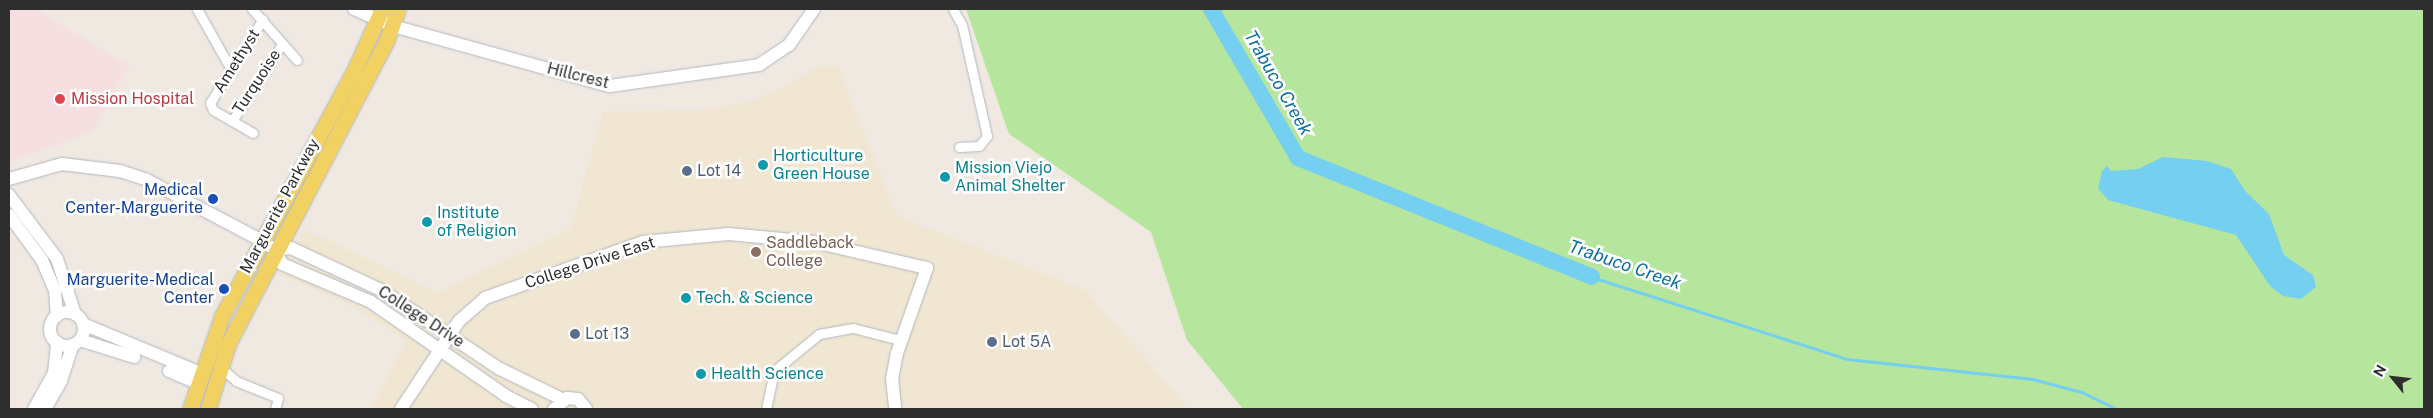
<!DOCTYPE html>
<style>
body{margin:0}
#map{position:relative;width:2433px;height:418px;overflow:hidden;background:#efe9e1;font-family:"Public Sans",sans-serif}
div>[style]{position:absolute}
.education>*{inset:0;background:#f0e6d1}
.medical>*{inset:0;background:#f5dfe0}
.green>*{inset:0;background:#b6e59e}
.water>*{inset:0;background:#75cff0}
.stream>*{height:2.5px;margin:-1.25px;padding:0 1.25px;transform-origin:1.25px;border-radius:1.25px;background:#75cff0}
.river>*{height:16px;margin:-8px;padding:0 8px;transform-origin:8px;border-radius:8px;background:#75cff0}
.roads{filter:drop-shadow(0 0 1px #b4b7c1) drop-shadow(0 0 1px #b4b7c1)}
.street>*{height:9px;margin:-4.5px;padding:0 4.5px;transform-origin:4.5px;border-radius:4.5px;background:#fff}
.secondary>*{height:12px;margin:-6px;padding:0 6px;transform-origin:6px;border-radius:6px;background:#fff}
.secondary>.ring{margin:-6px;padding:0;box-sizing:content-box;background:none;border:12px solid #fff;border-radius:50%}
.primary>*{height:15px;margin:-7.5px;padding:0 7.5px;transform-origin:7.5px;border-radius:7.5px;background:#f2d163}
.dots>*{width:14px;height:14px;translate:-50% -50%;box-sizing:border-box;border:2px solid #fff;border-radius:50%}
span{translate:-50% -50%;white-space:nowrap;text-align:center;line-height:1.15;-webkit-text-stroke:5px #fff;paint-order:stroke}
.street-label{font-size:16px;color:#2e2e2e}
.health-label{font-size:16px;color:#be3a42}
.left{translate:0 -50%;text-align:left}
.culture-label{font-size:16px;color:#0d838f}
.service-label{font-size:16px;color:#4e5e75}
.transit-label{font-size:16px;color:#164399}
.right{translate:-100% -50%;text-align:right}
.education-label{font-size:16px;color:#785e54}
.water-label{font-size:18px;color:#0d6fa3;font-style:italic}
.frame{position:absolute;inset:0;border:10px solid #2e2e2e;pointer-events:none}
.north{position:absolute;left:2368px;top:353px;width:50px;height:50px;-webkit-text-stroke:4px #fff;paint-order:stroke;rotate:299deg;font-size:14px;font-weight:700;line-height:20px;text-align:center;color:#2e2e2e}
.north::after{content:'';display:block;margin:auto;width:18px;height:22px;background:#2e2e2e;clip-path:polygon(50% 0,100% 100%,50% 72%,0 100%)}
</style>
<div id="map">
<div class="education">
<div style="clip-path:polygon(838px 66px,897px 216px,1085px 290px,1189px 409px,371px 409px,406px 340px,348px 304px,278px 274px,304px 229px,438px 293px,571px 228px,603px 112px,699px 110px,744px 103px,781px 89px,817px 67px)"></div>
</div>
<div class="medical">
<div style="clip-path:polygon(9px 9px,36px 9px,129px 66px,93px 131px,9px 162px)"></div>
</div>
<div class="green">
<div style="clip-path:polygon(966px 9px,2424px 9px,2424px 409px,1243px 409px,1187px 340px,1151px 232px,1009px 134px)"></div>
</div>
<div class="water">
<div style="clip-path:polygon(2163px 157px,2207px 161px,2231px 169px,2246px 192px,2269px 214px,2284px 255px,2313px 275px,2316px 287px,2301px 299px,2283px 296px,2270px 286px,2236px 235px,2108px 200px,2098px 188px,2102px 171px,2107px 166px,2111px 171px,2138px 169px)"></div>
</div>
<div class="stream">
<div style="left:1592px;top:277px;width:268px;rotate:17.8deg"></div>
<div style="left:1847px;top:359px;width:187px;rotate:6.1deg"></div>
<div style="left:2033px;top:379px;width:51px;rotate:14.9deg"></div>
<div style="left:2082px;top:392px;width:39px;rotate:26deg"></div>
</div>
<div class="river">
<div style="left:1211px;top:9px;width:173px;rotate:59.7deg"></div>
<div style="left:1298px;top:158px;width:317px;rotate:22deg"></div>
</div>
<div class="roads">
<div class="street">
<div style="left:197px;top:9px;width:71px;rotate:60.6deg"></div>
<div style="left:252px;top:9px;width:68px;rotate:48.6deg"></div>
<div style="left:953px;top:9px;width:18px;rotate:61deg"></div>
<div style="left:962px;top:25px;width:114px;rotate:77.3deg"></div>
<div style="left:987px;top:136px;width:13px;rotate:129deg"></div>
<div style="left:979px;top:146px;width:20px;rotate:177deg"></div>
<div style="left:232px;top:121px;width:92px;rotate:-57deg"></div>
<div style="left:253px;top:133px;width:46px;rotate:-150.1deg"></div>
<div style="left:213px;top:110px;width:8px;rotate:-113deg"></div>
<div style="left:210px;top:103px;width:99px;rotate:-57.8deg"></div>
<div style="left:219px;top:366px;width:23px;rotate:41deg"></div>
<div style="left:236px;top:381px;width:45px;rotate:22deg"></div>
<div style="left:278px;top:398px;width:11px;rotate:105deg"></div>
<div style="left:766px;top:409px;width:39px;rotate:-78deg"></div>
<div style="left:774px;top:371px;width:58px;rotate:-39.4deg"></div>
<div style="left:819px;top:334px;width:35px;rotate:-10deg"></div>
<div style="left:853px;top:328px;width:49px;rotate:14.3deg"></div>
</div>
<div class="secondary">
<div style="left:354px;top:9px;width:43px;rotate:23.6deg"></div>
<div style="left:393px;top:26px;width:225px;rotate:15.5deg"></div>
<div style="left:610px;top:86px;width:150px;rotate:-8deg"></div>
<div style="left:759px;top:65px;width:36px;rotate:-34deg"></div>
<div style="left:789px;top:45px;width:44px;rotate:-55.2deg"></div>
<div style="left:9px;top:179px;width:55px;rotate:-15.8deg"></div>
<div style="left:62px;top:164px;width:58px;rotate:6.9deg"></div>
<div style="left:120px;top:171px;width:28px;rotate:18deg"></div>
<div style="left:147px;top:180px;width:130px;rotate:27.9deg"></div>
<div style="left:262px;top:241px;width:16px;rotate:35deg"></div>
<div style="left:275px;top:250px;width:16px;rotate:63deg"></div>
<div style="left:282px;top:264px;width:97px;rotate:23.1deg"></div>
<div style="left:371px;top:302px;width:165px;rotate:34.8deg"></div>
<div style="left:506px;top:396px;width:29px;rotate:27deg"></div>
<div style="left:9px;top:195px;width:80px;rotate:53.1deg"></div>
<div style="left:57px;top:259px;width:58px;rotate:71.9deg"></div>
<div style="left:9px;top:215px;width:56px;rotate:53.7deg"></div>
<div style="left:42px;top:260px;width:33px;rotate:67deg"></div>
<div style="left:55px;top:290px;width:26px;rotate:86deg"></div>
<div style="left:275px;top:250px;width:16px;rotate:-7deg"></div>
<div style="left:291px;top:248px;width:99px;rotate:25deg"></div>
<div style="left:381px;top:290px;width:143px;rotate:33.6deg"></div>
<div style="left:500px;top:369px;width:69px;rotate:25.8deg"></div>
<div class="ring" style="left:50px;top:312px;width:22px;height:22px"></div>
<div style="left:83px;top:324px;width:128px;rotate:22.6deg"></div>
<div style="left:80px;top:340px;width:57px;rotate:17.5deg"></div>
<div style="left:169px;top:371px;width:30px;rotate:23deg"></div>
<div style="left:34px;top:409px;width:41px;rotate:-60.9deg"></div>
<div style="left:54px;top:373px;width:31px;rotate:-84deg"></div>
<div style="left:45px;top:409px;width:32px;rotate:-60deg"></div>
<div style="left:61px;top:381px;width:38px;rotate:-72deg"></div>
<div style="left:401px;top:409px;width:105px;rotate:-56.6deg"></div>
<div style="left:459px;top:321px;width:35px;rotate:-41deg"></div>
<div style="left:485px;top:298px;width:168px;rotate:-19.5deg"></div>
<div style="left:643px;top:242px;width:86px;rotate:-5.3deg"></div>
<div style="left:729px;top:234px;width:85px;rotate:5.4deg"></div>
<div style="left:814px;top:242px;width:116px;rotate:13deg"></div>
<div style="left:927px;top:268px;width:90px;rotate:109.4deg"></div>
<div style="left:897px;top:353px;width:25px;rotate:101deg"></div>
<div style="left:892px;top:378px;width:31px;rotate:84deg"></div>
<div style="left:554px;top:409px;width:17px;rotate:-40deg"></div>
<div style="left:567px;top:398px;width:11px;rotate:5deg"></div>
<div style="left:578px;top:399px;width:13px;rotate:51deg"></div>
</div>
<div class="primary">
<div style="left:190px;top:409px;width:98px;rotate:-71deg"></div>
<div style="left:222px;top:316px;width:278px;rotate:-61.7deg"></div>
<div style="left:354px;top:71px;width:68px;rotate:-65.7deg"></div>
<div style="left:208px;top:409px;width:68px;rotate:-72.9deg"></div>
<div style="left:228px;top:344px;width:341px;rotate:-62.4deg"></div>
<div style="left:386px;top:42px;width:35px;rotate:-70deg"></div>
</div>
</div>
<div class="dots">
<div style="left:60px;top:99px;background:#e0444e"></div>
<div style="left:763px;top:165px;background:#0f9aa8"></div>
<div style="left:687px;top:171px;background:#5c6f8a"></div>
<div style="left:945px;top:177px;background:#0f9aa8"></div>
<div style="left:213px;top:199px;background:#1a4fb4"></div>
<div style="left:427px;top:222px;background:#0f9aa8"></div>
<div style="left:756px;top:252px;background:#8d6e63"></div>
<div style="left:224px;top:289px;background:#1a4fb4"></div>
<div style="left:686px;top:298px;background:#0f9aa8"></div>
<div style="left:575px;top:334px;background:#5c6f8a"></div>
<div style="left:992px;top:342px;background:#5c6f8a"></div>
<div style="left:701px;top:374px;background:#0f9aa8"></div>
</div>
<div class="street-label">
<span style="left:237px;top:61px;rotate:-58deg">Amethyst</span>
<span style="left:578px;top:76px;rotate:14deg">Hillcrest</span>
<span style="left:257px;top:82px;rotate:-57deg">Turquoise</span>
<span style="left:280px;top:206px;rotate:-62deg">Marguerite Parkway</span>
<span style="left:590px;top:263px;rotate:-18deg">College Drive East</span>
<span style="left:421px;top:317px;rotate:33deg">College Drive</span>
</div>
<div class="health-label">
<span class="left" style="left:71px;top:99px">Mission Hospital</span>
</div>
<div class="culture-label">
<span class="left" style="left:773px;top:165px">Horticulture<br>Green House</span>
<span class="left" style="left:955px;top:177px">Mission Viejo<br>Animal Shelter</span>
<span class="left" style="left:437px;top:222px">Institute<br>of Religion</span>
<span class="left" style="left:696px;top:298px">Tech. &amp; Science</span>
<span class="left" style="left:711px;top:374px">Health Science</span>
</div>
<div class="service-label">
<span class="left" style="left:697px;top:171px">Lot 14</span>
<span class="left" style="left:585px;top:334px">Lot 13</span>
<span class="left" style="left:1002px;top:342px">Lot 5A</span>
</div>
<div class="transit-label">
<span class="right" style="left:203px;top:199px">Medical<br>Center-Marguerite</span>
<span class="right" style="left:214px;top:289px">Marguerite-Medical<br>Center</span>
</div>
<div class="education-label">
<span class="left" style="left:766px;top:252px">Saddleback<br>College</span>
</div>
<div class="water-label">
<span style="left:1278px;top:83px;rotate:60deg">Trabuco Creek</span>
<span style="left:1625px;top:265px;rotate:19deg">Trabuco Creek</span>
</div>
<div class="frame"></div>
<div class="north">N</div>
</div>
